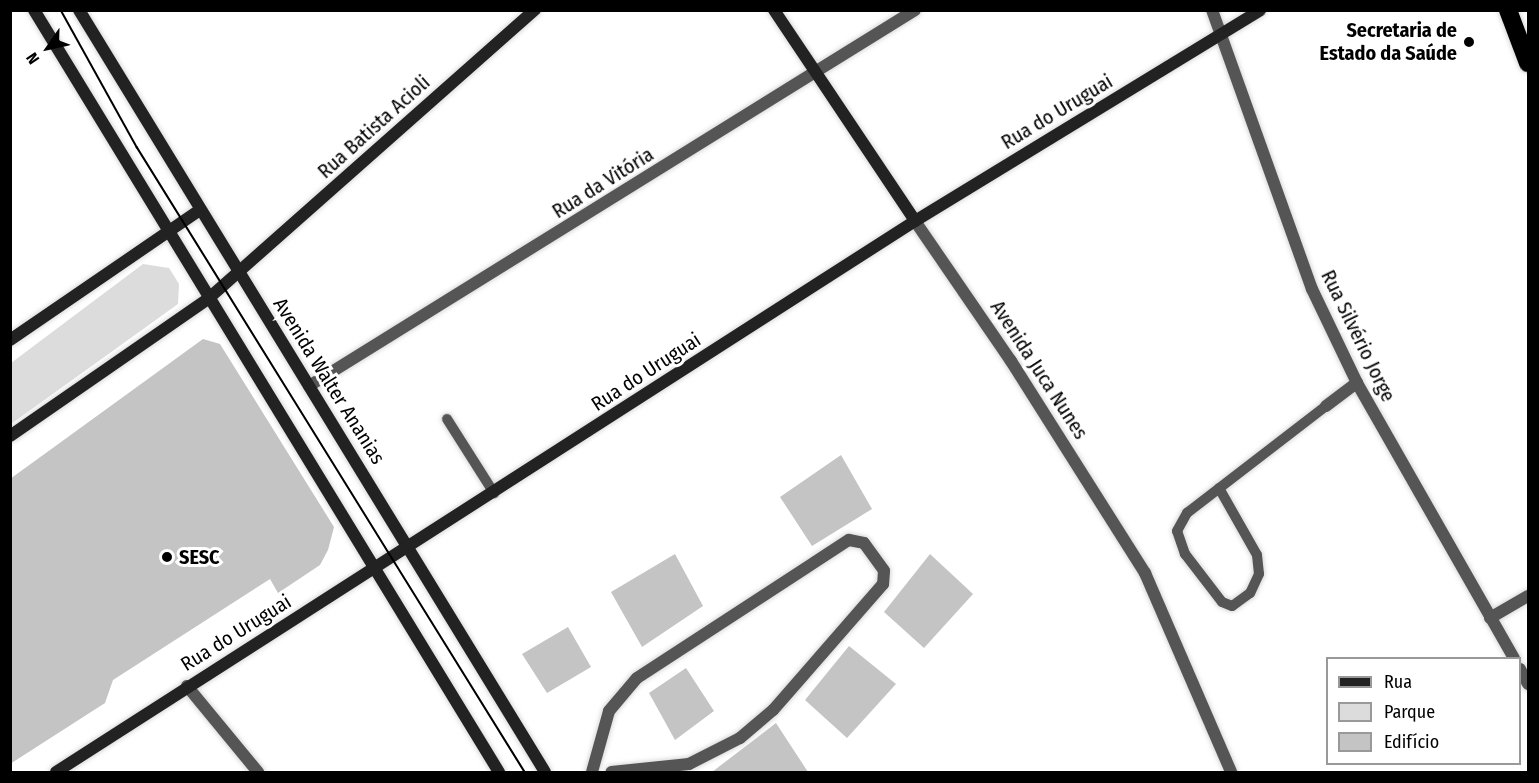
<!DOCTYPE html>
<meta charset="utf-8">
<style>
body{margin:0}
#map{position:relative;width:1539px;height:783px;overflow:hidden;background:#fff;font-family:"Fira Sans Condensed",sans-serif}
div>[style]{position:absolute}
.green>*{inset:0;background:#dcdcdc}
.building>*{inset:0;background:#c4c4c4}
.roads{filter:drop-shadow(0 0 2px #dbdbdb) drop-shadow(0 0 2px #dbdbdb)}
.lane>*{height:10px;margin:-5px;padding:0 5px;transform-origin:5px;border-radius:5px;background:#555}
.street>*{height:12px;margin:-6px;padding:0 6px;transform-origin:6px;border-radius:6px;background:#555}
.secondary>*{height:12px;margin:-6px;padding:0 6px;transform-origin:6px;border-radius:6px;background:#222}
.highway>*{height:18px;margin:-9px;padding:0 9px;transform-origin:9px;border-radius:9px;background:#000}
.tram>*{height:1.5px;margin:-0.75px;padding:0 0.75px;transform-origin:0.75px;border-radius:0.75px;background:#000}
.dots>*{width:16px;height:16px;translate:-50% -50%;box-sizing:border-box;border:3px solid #fff;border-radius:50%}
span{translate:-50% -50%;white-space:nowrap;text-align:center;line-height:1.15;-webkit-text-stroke:6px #fff;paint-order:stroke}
.poi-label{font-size:20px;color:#000;font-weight:700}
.right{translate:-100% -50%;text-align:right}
.left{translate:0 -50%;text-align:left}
.street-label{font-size:20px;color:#000}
.frame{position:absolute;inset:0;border:12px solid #000;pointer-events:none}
.legend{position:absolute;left:1326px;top:657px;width:195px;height:108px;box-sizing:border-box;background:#fff;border:2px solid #999;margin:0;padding:8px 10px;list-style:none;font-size:18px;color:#000}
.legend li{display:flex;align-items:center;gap:12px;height:30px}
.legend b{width:30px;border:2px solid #999}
.north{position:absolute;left:18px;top:18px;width:60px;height:60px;-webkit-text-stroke:4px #fff;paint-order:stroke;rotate:236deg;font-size:16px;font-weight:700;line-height:24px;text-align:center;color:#000}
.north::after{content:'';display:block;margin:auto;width:21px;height:27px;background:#000;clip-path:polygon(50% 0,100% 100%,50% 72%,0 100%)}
</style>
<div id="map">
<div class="green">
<div style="clip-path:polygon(143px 264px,169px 268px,179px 284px,178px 304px,11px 424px,11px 363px)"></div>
</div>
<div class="building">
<div style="clip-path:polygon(203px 339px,220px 344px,334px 527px,328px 550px,320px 565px,278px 593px,270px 579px,113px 680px,105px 703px,10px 764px,10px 479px)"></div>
<div style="clip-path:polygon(841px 455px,872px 509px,812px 546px,780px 497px)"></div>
<div style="clip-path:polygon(675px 554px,703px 606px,642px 647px,611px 592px)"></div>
<div style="clip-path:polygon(930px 554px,973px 594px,924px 648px,884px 612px)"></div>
<div style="clip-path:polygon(568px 627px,591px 667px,547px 693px,522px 654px)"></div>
<div style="clip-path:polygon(849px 646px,896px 684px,847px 738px,805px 700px)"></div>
<div style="clip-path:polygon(686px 668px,714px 711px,675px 740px,649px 693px)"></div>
<div style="clip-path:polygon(776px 723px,808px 772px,712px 772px)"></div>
</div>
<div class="roads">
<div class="lane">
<div style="left:447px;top:419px;width:88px;rotate:57.6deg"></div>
<div style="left:1219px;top:488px;width:77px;rotate:60.4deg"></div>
<div style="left:1257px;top:555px;width:19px;rotate:84deg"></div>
<div style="left:1259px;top:574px;width:21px;rotate:115deg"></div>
<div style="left:1250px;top:593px;width:22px;rotate:144deg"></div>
<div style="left:1232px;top:606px;width:11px;rotate:-158deg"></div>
<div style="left:1222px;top:602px;width:61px;rotate:-127.6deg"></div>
<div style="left:1185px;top:554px;width:24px;rotate:-109deg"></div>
<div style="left:1177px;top:531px;width:21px;rotate:-61deg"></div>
<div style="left:1187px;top:513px;width:175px;rotate:-37.6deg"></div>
</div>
<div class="street">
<div style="left:1212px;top:10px;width:296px;rotate:70.3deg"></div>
<div style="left:1312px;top:289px;width:104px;rotate:64.4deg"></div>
<div style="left:1357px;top:383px;width:317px;rotate:60.3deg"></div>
<div style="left:915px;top:221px;width:170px;rotate:55.6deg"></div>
<div style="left:1011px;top:361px;width:251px;rotate:57.7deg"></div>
<div style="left:1145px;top:573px;width:217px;rotate:66.6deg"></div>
<div style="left:309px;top:386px;width:713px;rotate:-31.82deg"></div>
<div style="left:1326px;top:406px;width:39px;rotate:-37deg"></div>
<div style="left:1490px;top:618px;width:44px;rotate:-30.1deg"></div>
<div style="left:1520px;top:669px;width:17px;rotate:62deg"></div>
<div style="left:187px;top:686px;width:112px;rotate:50.5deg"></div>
<div style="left:592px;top:772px;width:63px;rotate:-74.4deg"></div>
<div style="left:609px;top:711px;width:43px;rotate:-49.7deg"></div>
<div style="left:637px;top:678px;width:253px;rotate:-33.1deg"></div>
<div style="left:849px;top:540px;width:15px;rotate:11deg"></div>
<div style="left:864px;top:543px;width:34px;rotate:54deg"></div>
<div style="left:884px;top:571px;width:13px;rotate:94deg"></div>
<div style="left:883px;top:584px;width:167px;rotate:131.1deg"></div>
<div style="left:773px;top:710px;width:43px;rotate:139.7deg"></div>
<div style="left:740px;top:738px;width:57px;rotate:153deg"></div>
<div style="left:689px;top:764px;width:78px;rotate:174.1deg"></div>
</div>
<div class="secondary">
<div style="left:34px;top:10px;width:893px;rotate:58.61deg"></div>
<div style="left:79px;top:10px;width:893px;rotate:58.55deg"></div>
<div style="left:774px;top:10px;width:254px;rotate:56.2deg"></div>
<div style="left:10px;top:340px;width:230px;rotate:-34.4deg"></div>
<div style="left:10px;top:436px;width:242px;rotate:-34.7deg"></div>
<div style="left:209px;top:298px;width:435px;rotate:-41.5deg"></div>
<div style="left:56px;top:772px;width:1021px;rotate:-32.68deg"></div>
<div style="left:915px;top:221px;width:404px;rotate:-31.4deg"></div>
</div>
<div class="highway">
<div style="left:1508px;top:10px;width:57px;rotate:69.3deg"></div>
</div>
</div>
<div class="tram">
<div style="left:61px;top:10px;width:157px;rotate:61deg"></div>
<div style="left:137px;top:147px;width:736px;rotate:58.17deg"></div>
</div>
<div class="dots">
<div style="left:1469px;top:42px;background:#000"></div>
<div style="left:167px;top:557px;background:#000"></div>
</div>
<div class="poi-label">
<span class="right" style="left:1457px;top:42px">Secretaria de<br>Estado da Saúde</span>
<span class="left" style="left:179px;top:557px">SESC</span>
</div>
<div class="street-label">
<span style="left:1057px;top:112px;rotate:-31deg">Rua do Uruguai</span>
<span style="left:374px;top:127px;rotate:-42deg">Rua Batista Acioli</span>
<span style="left:603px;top:183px;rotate:-32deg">Rua da Vitória</span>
<span style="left:1358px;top:336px;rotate:64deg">Rua Silvério Jorge</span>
<span style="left:1039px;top:370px;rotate:57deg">Avenida Juca Nunes</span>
<span style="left:646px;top:372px;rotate:-33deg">Rua do Uruguai</span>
<span style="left:329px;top:381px;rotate:58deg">Avenida Walter Ananias</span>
<span style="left:236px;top:633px;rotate:-32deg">Rua do Uruguai</span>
</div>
<div class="frame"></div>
<ul class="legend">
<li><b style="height:8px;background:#222"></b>Rua</li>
<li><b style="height:16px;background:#dcdcdc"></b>Parque</li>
<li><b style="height:16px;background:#c4c4c4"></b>Edifício</li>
</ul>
<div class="north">N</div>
</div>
